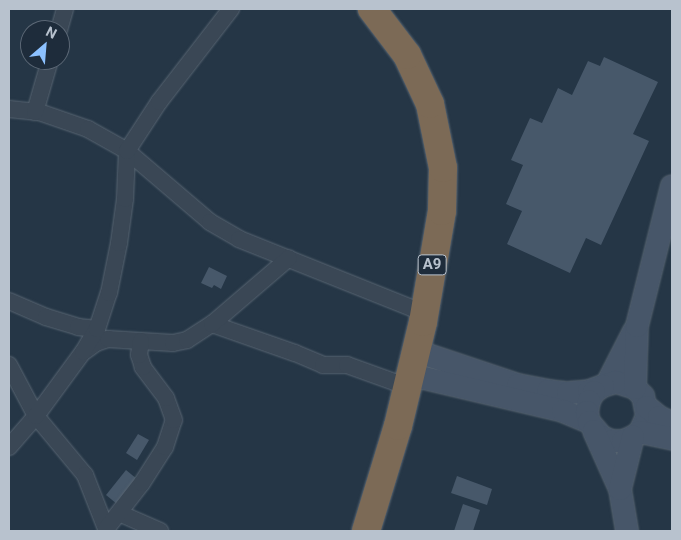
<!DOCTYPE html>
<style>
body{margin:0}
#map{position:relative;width:681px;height:540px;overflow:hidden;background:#253646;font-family:Roboto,sans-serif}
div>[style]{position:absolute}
.building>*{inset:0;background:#47586a}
.roads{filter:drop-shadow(0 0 1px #586572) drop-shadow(0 0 1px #586572)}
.street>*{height:16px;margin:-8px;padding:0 8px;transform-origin:8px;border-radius:8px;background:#3a4755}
.secondary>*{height:22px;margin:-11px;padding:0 11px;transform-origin:11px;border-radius:11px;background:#475669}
.highway>*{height:28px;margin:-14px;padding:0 14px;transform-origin:14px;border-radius:14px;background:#7c6a56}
span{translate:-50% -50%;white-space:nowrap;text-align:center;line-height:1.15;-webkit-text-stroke:5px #1e2c3b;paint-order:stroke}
.shield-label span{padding:1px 4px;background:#1e2c3b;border:1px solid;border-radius:4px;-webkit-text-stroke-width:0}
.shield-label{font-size:15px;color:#b8c2ce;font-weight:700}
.frame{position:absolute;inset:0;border:10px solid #b8c2ce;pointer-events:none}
.north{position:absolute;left:20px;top:20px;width:50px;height:50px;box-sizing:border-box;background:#1e2c3b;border:1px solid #5c6876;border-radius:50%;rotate:27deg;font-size:14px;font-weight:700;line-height:20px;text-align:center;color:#b8c2ce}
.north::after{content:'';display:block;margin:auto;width:18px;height:22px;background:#8cc1ff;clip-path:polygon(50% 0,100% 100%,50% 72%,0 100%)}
</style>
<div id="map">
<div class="building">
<div style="clip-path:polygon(604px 57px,658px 82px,633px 134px,649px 141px,601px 245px,586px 238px,570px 273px,507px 244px,522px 211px,506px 204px,523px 165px,511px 160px,530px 118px,542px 123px,558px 88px,572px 95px,588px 61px,600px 66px)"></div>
<div style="clip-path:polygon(209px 267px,227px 276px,221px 289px,214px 285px,212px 288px,201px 283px)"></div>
<div style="clip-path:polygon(138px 434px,149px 440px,137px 460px,126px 453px)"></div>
<div style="clip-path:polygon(126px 470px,137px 479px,117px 504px,106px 495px)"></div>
<div style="clip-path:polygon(457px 476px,492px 489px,487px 505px,451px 493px)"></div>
<div style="clip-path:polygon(463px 504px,480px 510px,473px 531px,454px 531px)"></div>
</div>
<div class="roads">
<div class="street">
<div style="left:59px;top:30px;width:22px;rotate:-74deg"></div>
<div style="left:9px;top:109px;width:30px;rotate:6deg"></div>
<div style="left:39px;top:112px;width:52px;rotate:19.1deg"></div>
<div style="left:88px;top:129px;width:45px;rotate:29.4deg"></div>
<div style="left:127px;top:151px;width:109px;rotate:40.5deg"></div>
<div style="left:210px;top:222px;width:34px;rotate:30deg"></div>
<div style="left:239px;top:239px;width:199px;rotate:21.8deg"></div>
<div style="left:35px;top:112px;width:54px;rotate:-73.9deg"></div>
<div style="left:9px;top:301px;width:40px;rotate:23.4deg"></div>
<div style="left:46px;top:317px;width:34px;rotate:17deg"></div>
<div style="left:78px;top:327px;width:19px;rotate:6deg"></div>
<div style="left:212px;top:324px;width:88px;rotate:19.3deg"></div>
<div style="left:295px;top:353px;width:30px;rotate:23deg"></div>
<div style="left:323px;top:365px;width:24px"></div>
<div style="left:347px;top:365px;width:65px;rotate:19.8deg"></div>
<div style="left:85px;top:351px;width:14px;rotate:-36deg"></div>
<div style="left:96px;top:343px;width:13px;rotate:-18deg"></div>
<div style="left:108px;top:339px;width:65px;rotate:3.5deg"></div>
<div style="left:173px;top:343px;width:14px;rotate:-12deg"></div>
<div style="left:187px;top:340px;width:30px;rotate:-33deg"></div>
<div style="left:212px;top:324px;width:101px;rotate:-40.6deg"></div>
<div style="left:9px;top:365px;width:58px;rotate:62.1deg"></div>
<div style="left:36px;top:416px;width:77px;rotate:50.3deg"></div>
<div style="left:85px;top:475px;width:60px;rotate:68.6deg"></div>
<div style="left:9px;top:447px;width:41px;rotate:-48.9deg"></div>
<div style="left:36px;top:416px;width:79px;rotate:-53.7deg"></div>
<div style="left:83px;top:352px;width:27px;rotate:-59deg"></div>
<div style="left:97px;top:329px;width:38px;rotate:-72deg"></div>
<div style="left:109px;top:293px;width:51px;rotate:-78.7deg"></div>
<div style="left:119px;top:243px;width:44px;rotate:-82.2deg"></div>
<div style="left:125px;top:199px;width:48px;rotate:-87.6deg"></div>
<div style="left:127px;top:151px;width:59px;rotate:-56.9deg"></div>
<div style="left:159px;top:102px;width:118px;rotate:-52.3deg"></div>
<div style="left:119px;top:513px;width:45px;rotate:23.7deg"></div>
<div style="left:106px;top:529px;width:58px;rotate:-52deg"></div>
<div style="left:142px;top:483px;width:43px;rotate:-57.4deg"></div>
<div style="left:165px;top:447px;width:28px;rotate:-72deg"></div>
<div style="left:174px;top:420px;width:23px;rotate:-110deg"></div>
<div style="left:166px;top:398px;width:39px;rotate:-127deg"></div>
<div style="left:143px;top:367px;width:13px;rotate:-108deg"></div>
<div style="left:139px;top:355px;width:14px;rotate:-82deg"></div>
</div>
<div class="secondary">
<div style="left:416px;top:351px;width:108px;rotate:18.4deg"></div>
<div style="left:518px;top:385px;width:31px;rotate:11deg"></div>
<div style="left:548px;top:391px;width:20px;rotate:6deg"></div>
<div style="left:568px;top:393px;width:21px;rotate:-5deg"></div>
<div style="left:589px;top:391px;width:15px;rotate:-20deg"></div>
<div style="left:411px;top:375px;width:156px;rotate:13.3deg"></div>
<div style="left:563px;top:411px;width:28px;rotate:23deg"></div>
<div style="left:607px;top:384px;width:59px;rotate:-63deg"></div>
<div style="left:635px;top:388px;width:20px;rotate:-162deg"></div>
<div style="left:616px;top:382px;width:14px;rotate:163deg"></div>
<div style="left:603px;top:386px;width:11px;rotate:146deg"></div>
<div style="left:594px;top:392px;width:10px;rotate:119deg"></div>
<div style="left:589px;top:401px;width:11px;rotate:100deg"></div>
<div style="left:587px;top:412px;width:10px;rotate:79deg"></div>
<div style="left:589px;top:422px;width:20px;rotate:49deg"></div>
<div style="left:602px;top:437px;width:11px;rotate:22deg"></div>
<div style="left:612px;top:441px;width:11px"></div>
<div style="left:623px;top:441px;width:11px;rotate:-22deg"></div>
<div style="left:633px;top:437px;width:9px;rotate:-36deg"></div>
<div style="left:640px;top:432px;width:17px;rotate:-66deg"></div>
<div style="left:647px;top:416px;width:20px;rotate:-101deg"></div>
<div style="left:643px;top:396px;width:11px;rotate:-135deg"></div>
<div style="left:635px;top:388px;width:62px;rotate:-88.2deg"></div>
<div style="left:637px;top:326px;width:144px;rotate:-76deg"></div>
<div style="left:647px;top:407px;width:16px;rotate:40deg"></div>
<div style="left:659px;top:417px;width:14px;rotate:25deg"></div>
<div style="left:594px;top:431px;width:64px;rotate:65.9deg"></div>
<div style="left:620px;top:489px;width:43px;rotate:80.5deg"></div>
<div style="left:640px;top:432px;width:33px;rotate:12deg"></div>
<div style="left:620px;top:489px;width:54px;rotate:-76deg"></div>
</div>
<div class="highway">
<div style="left:366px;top:531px;width:110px;rotate:-73.1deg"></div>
<div style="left:398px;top:426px;width:107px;rotate:-76.5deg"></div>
<div style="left:423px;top:322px;width:113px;rotate:-80.3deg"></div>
<div style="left:442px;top:211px;width:43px;rotate:-88.7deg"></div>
<div style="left:443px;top:168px;width:65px;rotate:-101.5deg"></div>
<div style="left:430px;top:104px;width:54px;rotate:-115.1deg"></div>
<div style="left:407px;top:55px;width:58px;rotate:-127.3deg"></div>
</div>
</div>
<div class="shield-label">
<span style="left:432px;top:265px">A9</span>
</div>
<div class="frame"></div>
<div class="north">N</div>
</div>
